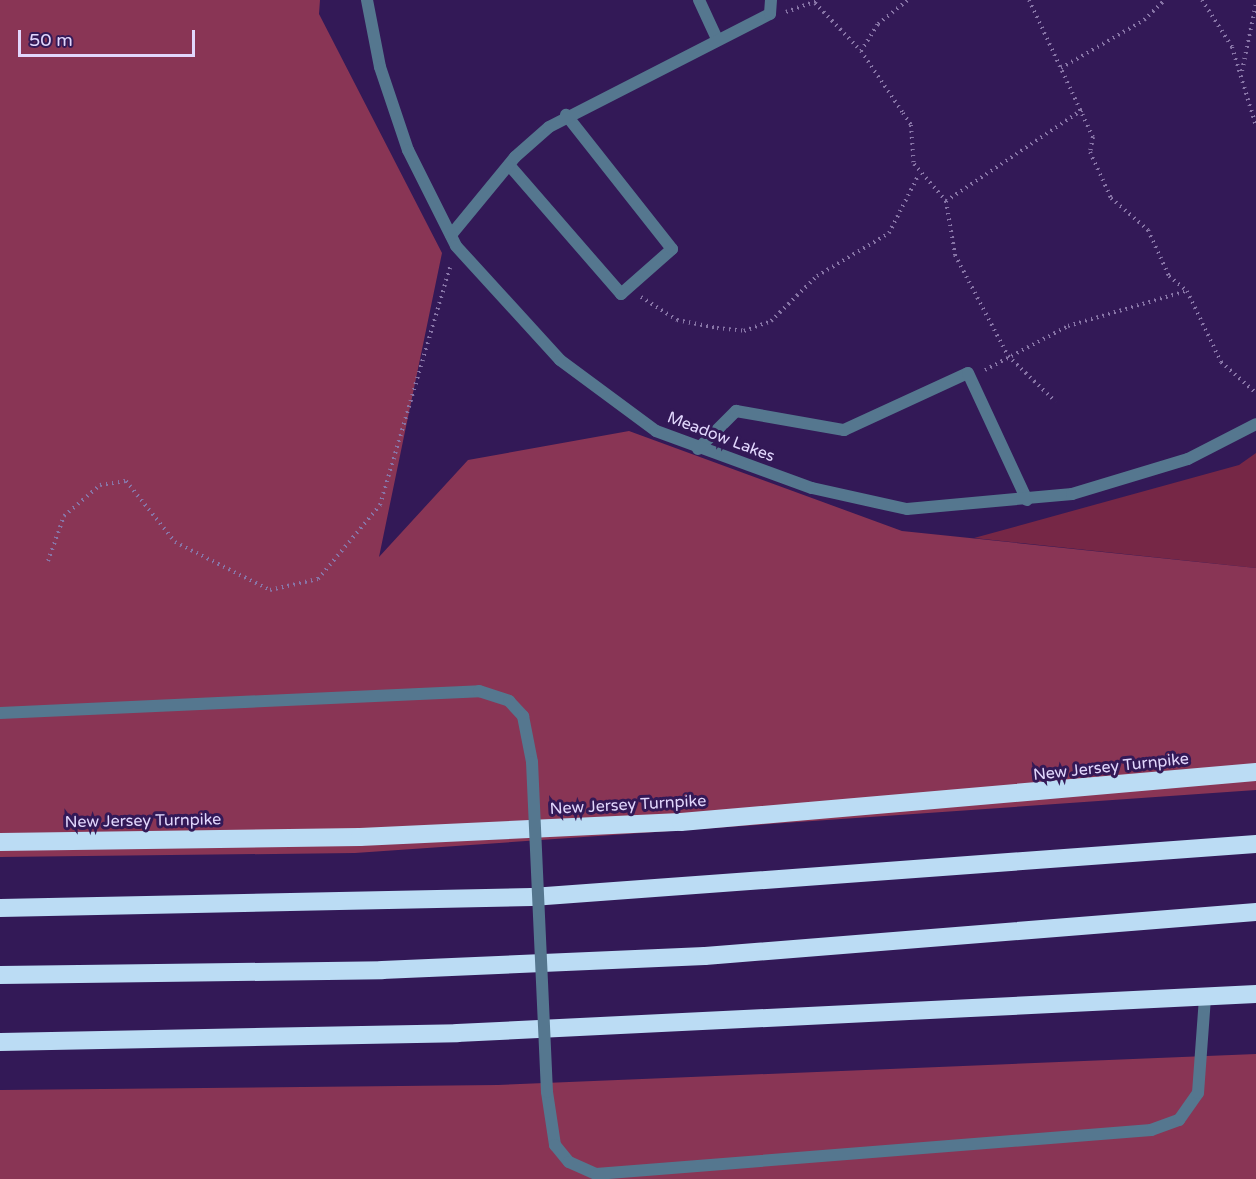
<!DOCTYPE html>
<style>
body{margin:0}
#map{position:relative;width:1256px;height:1179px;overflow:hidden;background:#331957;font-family:"Varela Round",sans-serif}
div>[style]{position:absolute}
.green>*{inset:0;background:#762746}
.forest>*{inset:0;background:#893555}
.path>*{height:4px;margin-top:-2px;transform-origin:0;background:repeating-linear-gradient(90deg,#8875a7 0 1.5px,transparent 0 6px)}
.lane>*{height:12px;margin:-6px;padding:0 6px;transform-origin:6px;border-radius:6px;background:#55778f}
.street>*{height:12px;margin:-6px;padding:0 6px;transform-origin:6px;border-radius:6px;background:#55778f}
.highway>*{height:18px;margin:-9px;padding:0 9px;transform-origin:9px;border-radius:9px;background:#bbdcf4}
.lane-bridge>*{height:12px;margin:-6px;padding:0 6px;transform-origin:6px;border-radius:6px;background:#55778f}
span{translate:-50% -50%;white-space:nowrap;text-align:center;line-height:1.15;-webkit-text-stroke:6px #331957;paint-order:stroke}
.street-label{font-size:16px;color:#e2d7fd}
.scale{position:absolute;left:18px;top:30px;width:177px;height:27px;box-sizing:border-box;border:3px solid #e2d7fd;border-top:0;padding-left:8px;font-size:18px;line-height:21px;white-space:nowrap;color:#e2d7fd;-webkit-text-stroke:4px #331957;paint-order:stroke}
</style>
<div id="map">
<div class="green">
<div style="clip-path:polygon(1256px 453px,1256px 568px,974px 538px,1239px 465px)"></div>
</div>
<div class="forest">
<div style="clip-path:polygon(0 0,320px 0,319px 14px,442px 253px,379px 557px,468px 460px,629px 431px,902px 531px,1256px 568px,1256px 790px,355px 853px,0 857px)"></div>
<div style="clip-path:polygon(1256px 1054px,1256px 1179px,0 1179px,0 1090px,498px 1085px)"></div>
</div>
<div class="path">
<div style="left:1029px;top:0;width:151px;rotate:65deg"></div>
<div style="left:1093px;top:137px;width:15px;rotate:101deg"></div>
<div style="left:1090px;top:152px;width:51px;rotate:65.5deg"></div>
<div style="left:1111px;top:198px;width:49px;rotate:40.9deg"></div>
<div style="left:1148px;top:230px;width:51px;rotate:65.5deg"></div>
<div style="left:1169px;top:276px;width:23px;rotate:40deg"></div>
<div style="left:1187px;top:291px;width:79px;rotate:64.4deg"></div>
<div style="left:1221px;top:362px;width:47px;rotate:41.5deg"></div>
<div style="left:1202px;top:0;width:56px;rotate:57.4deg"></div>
<div style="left:1232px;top:47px;width:83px;rotate:73.1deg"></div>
<div style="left:815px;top:3px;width:66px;rotate:46.2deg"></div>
<div style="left:861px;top:51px;width:75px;rotate:55.9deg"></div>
<div style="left:903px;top:113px;width:14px;rotate:56deg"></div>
<div style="left:911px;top:125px;width:39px;rotate:86deg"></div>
<div style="left:914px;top:164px;width:49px;rotate:49.1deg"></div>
<div style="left:946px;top:201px;width:55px;rotate:80.5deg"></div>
<div style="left:955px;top:255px;width:114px;rotate:62.3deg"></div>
<div style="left:1008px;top:356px;width:66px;rotate:43.8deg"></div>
<div style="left:786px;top:12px;width:35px;rotate:-20deg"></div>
<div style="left:861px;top:51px;width:32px;rotate:-58deg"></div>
<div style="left:878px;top:24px;width:38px;rotate:-39deg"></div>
<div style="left:1061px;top:68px;width:96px;rotate:-30deg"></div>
<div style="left:1144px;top:20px;width:29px;rotate:-44deg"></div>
<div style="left:1242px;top:71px;width:68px;rotate:-78.2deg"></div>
<div style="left:946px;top:201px;width:164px;rotate:-33.8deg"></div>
<div style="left:641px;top:297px;width:43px;rotate:32.6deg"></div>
<div style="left:677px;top:320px;width:41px;rotate:11.3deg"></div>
<div style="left:717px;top:328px;width:27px;rotate:6deg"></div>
<div style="left:744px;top:331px;width:29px;rotate:-20deg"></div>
<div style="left:771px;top:321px;width:64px;rotate:-44.4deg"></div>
<div style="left:817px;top:276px;width:84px;rotate:-30.8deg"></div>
<div style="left:889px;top:233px;width:66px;rotate:-63deg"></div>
<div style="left:985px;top:370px;width:94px;rotate:-27.9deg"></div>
<div style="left:1068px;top:326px;width:123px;rotate:-16.5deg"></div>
<div style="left:48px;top:561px;width:48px;rotate:-70.4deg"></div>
<div style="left:64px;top:516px;width:48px;rotate:-40.7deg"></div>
<div style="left:100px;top:485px;width:26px;rotate:-9deg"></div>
<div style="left:126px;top:481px;width:78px;rotate:51.2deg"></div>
<div style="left:175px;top:542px;width:106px;rotate:26.8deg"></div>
<div style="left:270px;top:590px;width:49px;rotate:-12.9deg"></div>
<div style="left:318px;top:579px;width:97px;rotate:-50deg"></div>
<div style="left:380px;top:505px;width:251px;rotate:-73.6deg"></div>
</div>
<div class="lane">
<div style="left:699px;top:0;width:43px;rotate:65.2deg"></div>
<div style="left:509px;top:165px;width:171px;rotate:49deg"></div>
<div style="left:621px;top:294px;width:68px;rotate:-41.4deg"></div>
<div style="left:672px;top:249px;width:171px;rotate:-128.3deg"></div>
<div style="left:451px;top:235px;width:101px;rotate:-50.6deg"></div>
<div style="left:515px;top:157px;width:45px;rotate:-41.4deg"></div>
<div style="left:549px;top:127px;width:248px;rotate:-27.1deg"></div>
<div style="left:770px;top:14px;width:14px;rotate:-86deg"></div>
<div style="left:698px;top:449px;width:54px;rotate:-45deg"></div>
<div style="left:736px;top:411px;width:110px;rotate:10deg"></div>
<div style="left:844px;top:430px;width:136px;rotate:-24.7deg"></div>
<div style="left:968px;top:373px;width:140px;rotate:65.1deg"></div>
<div style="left:0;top:713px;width:480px;rotate:-2.6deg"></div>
<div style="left:479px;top:691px;width:32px;rotate:18deg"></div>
<div style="left:509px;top:701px;width:21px;rotate:47deg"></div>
<div style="left:523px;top:716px;width:47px;rotate:78.9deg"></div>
<div style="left:547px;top:1092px;width:54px;rotate:81.4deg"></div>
<div style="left:555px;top:1145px;width:22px;rotate:51deg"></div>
<div style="left:569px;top:1162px;width:30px;rotate:24deg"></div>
<div style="left:596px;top:1174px;width:557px;rotate:-4.53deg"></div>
<div style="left:1151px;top:1130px;width:30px;rotate:-20deg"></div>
<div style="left:1179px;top:1120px;width:33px;rotate:-55deg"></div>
<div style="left:1198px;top:1093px;width:96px;rotate:-85.8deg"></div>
</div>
<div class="street">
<div style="left:367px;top:0;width:68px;rotate:79deg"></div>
<div style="left:380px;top:67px;width:88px;rotate:71.4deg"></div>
<div style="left:408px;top:150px;width:107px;rotate:63.4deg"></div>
<div style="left:456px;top:246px;width:154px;rotate:47.6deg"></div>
<div style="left:560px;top:360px;width:119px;rotate:36.5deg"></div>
<div style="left:656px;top:431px;width:166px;rotate:20.1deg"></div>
<div style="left:812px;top:488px;width:97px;rotate:12.5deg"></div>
<div style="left:907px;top:509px;width:166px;rotate:-5.2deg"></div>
<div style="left:1072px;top:494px;width:121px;rotate:-16.8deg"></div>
<div style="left:1188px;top:459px;width:76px;rotate:-27.2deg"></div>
</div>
<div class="highway">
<div style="left:0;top:842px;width:360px;rotate:-0.8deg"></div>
<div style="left:360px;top:837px;width:321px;rotate:-2.7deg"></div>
<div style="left:681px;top:822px;width:577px;rotate:-4.97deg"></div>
<div style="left:0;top:908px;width:532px;rotate:-1.18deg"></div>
<div style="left:532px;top:897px;width:726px;rotate:-4.19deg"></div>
<div style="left:0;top:975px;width:382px;rotate:-0.7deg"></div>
<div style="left:382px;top:970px;width:323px;rotate:-2.5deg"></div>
<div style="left:705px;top:956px;width:553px;rotate:-4.57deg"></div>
<div style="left:0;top:1042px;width:457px;rotate:-1.1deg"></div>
<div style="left:457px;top:1033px;width:800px;rotate:-2.79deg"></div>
</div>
<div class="lane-bridge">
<div style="left:532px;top:762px;width:330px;rotate:87.4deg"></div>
</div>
<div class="street-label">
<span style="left:721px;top:437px;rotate:21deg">Meadow Lakes</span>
<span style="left:1111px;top:767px;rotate:-6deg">New Jersey Turnpike</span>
<span style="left:628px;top:805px;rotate:-3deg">New Jersey Turnpike</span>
<span style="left:143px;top:821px;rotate:-1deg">New Jersey Turnpike</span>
</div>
<div class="scale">50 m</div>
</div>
